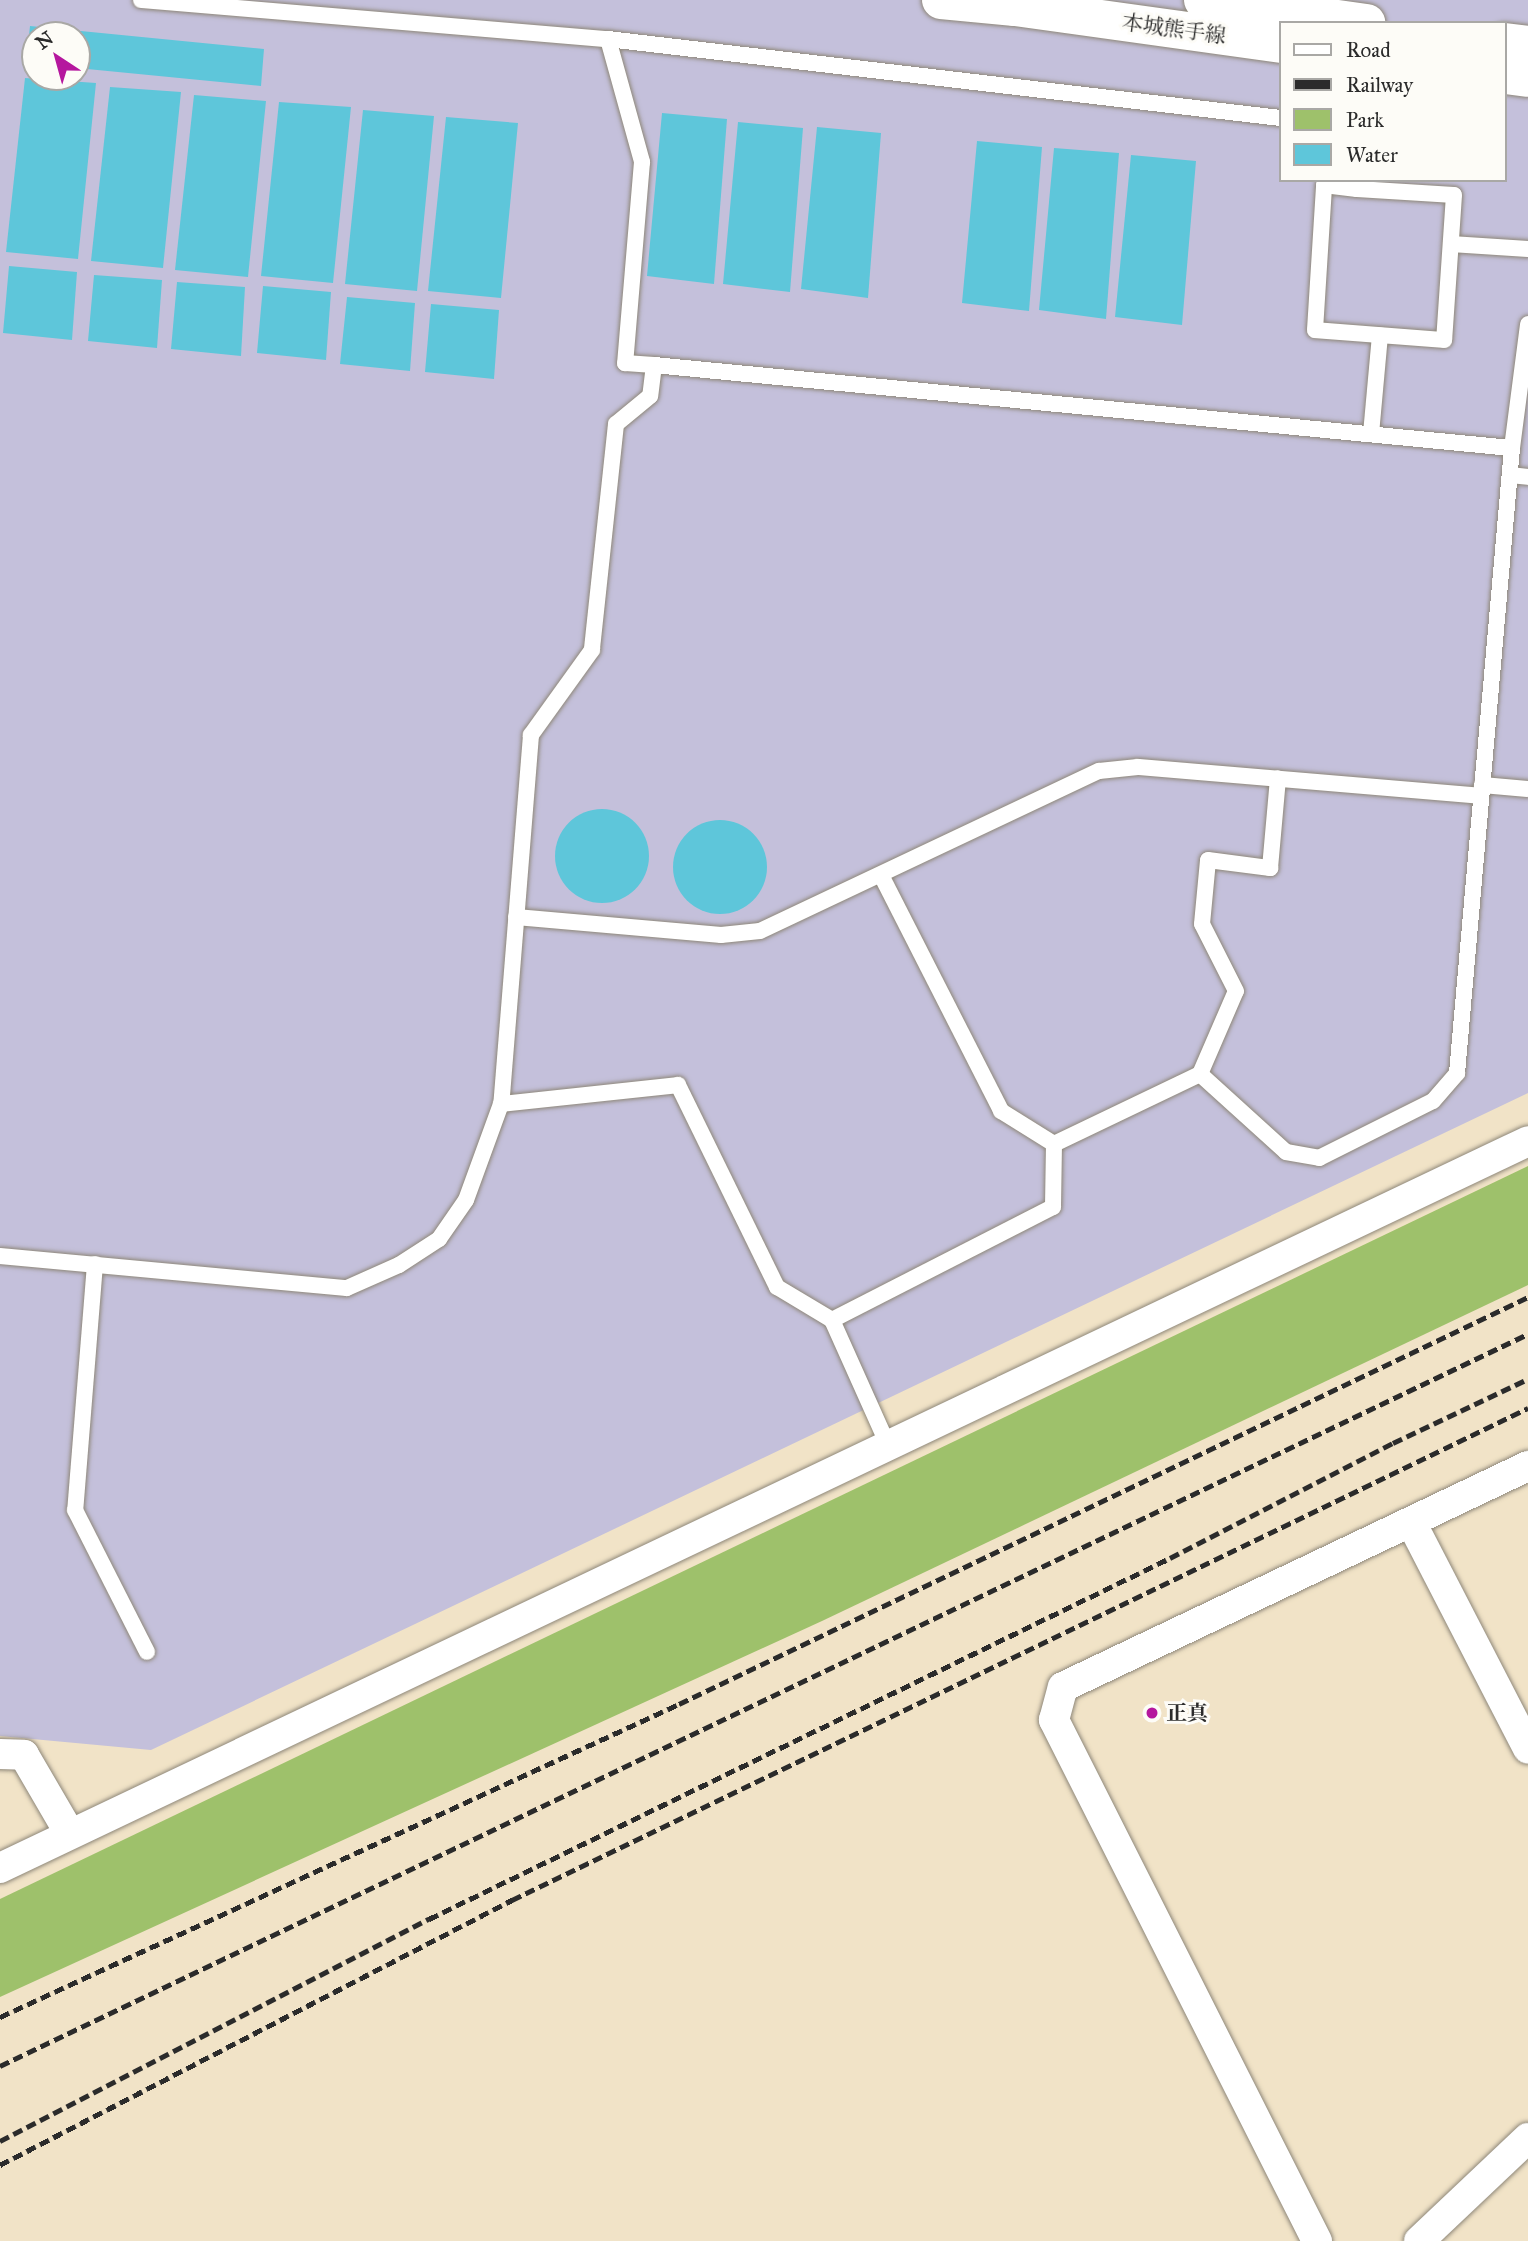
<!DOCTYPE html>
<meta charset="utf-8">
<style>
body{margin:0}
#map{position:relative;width:1528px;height:2241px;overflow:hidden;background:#f1e3c7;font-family:"IM FELL Great Primer","Noto Serif JP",serif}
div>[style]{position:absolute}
.industrial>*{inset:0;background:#c4c0db}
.green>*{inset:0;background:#9ec16b}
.water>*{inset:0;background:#5ec6da}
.round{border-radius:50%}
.roads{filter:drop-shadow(0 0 2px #8e8779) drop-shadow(0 0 2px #8e8779)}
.service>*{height:16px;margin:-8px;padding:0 8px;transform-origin:8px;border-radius:8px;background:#fff}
.minor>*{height:30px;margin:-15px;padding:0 15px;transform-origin:15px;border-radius:15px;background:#fff}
.secondary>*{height:38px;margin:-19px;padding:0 19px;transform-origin:19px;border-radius:19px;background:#fff}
.rail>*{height:5px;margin-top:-2.5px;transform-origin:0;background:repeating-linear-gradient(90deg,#2b2b2b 0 10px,transparent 0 15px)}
.dots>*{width:19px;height:19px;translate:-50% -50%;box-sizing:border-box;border:4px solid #fdfcf7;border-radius:50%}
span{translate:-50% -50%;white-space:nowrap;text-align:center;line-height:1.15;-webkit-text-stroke:6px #fdfcf7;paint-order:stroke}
.street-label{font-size:21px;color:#2b2b2b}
.poi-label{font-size:21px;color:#2b2b2b;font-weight:700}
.left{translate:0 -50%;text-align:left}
.legend{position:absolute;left:1279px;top:21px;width:228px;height:161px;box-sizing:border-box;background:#fdfcf7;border:2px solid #a9a8a5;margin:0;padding:9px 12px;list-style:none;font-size:21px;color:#2b2b2b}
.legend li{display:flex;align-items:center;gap:14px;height:35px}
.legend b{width:35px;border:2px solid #a9a8a5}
.north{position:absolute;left:21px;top:21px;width:70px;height:70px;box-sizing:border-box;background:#fdfcf7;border:2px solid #a9a8a5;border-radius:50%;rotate:324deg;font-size:19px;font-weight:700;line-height:28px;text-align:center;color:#2b2b2b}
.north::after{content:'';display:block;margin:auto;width:24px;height:32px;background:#b5179e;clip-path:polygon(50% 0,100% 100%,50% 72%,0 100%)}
</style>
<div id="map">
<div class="industrial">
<div style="clip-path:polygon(evenodd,0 0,1528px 0,1528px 1093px,151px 1750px,0 1736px,0 0,1281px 23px,1505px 23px,1505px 180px,1281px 180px,1281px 23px,0 0,35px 35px,77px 35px,77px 77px,35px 77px,35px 35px)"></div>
</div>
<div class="green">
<div style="clip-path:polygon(1528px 1166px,1528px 1285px,822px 1621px,0 1997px,0 1899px)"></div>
</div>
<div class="water">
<div style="clip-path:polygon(30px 26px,264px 49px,261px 86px,77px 68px,77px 35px,35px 35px,35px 64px,26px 63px)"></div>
<div style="clip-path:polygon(25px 78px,96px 83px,78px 259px,6px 252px)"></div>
<div style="clip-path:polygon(110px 87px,181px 92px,163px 268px,91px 261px)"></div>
<div style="clip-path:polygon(194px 95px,266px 101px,248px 277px,175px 270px)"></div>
<div style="clip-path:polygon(279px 102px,351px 107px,333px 283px,261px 276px)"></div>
<div style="clip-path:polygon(363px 110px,434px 116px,417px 291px,345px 284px)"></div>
<div style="clip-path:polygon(662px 113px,727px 119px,714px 284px,647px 276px)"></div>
<div style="clip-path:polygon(446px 117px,518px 123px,501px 298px,428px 291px)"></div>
<div style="clip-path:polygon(738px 122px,803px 128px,790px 292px,723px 284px)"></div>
<div style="clip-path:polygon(817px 127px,881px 133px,868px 298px,801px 289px)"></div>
<div style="clip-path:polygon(977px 141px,1042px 147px,1029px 311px,962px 303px)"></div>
<div style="clip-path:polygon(1054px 148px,1119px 153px,1106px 319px,1039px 310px)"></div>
<div style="clip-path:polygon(1131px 155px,1196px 161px,1182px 325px,1115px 317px)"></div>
<div style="clip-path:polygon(9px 266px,77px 272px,72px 340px,3px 333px)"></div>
<div style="clip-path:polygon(94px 275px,162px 280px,157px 348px,88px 341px)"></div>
<div style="clip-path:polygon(177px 282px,245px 287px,241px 356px,171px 349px)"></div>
<div style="clip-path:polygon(263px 286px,331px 292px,326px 360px,257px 353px)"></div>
<div style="clip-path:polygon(347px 297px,415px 303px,410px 371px,340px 364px)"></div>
<div style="clip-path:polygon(431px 304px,499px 310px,494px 379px,425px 372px)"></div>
<div class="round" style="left:555px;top:809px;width:94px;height:94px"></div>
<div class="round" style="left:673px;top:820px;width:94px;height:94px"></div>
</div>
<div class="roads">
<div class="service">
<div style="left:141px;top:0;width:469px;rotate:4.8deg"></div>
<div style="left:608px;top:39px;width:128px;rotate:74.5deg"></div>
<div style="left:642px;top:162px;width:202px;rotate:94.8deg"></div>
<div style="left:625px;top:363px;width:29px;rotate:4deg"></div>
<div style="left:654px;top:365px;width:31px;rotate:97deg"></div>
<div style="left:650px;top:396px;width:44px;rotate:140.5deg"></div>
<div style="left:616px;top:424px;width:227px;rotate:96.1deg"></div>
<div style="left:592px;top:650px;width:105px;rotate:125.7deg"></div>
<div style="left:531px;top:735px;width:370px;rotate:94.6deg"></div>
<div style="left:608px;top:39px;width:678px;rotate:6.7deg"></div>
<div style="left:1350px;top:180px;width:11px;rotate:52deg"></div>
<div style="left:1357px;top:189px;width:97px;rotate:3.5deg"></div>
<div style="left:1454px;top:195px;width:145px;rotate:93.9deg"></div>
<div style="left:1444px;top:340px;width:129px;rotate:-175.6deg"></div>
<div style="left:1315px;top:330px;width:145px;rotate:-86.4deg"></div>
<div style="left:1324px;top:185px;width:33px;rotate:7deg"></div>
<div style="left:1451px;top:244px;width:77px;rotate:3.7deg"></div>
<div style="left:654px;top:365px;width:862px;rotate:5.53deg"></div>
<div style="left:1512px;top:448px;width:125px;rotate:-82.6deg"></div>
<div style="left:1371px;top:434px;width:99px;rotate:-84.8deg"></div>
<div style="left:1510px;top:475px;width:18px;rotate:6deg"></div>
<div style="left:1482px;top:785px;width:46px;rotate:5deg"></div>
<div style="left:881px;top:875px;width:265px;rotate:63deg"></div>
<div style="left:1001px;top:1111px;width:62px;rotate:31.9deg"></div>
<div style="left:516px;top:917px;width:206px;rotate:5deg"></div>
<div style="left:721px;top:935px;width:39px;rotate:-6deg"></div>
<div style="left:760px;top:931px;width:375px;rotate:-25.3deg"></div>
<div style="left:1099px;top:771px;width:39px;rotate:-6deg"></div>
<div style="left:1138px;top:767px;width:344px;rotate:4.8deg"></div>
<div style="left:1200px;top:1074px;width:90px;rotate:-66.6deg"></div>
<div style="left:1236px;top:991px;width:75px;rotate:-116.9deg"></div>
<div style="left:1202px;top:924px;width:64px;rotate:-84.6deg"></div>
<div style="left:1208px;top:860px;width:63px;rotate:7.4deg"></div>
<div style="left:1270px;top:868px;width:90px;rotate:-84.9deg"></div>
<div style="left:0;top:1256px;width:348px;rotate:5.3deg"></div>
<div style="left:347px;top:1288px;width:57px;rotate:-23.9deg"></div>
<div style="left:399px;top:1265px;width:48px;rotate:-33deg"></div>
<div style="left:439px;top:1239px;width:47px;rotate:-55.3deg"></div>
<div style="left:466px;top:1200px;width:102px;rotate:-70deg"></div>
<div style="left:501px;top:1104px;width:178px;rotate:-6.1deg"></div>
<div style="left:678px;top:1085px;width:225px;rotate:63.9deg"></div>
<div style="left:777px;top:1287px;width:64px;rotate:31deg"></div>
<div style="left:832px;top:1320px;width:137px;rotate:65.9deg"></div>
<div style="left:95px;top:1264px;width:247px;rotate:94.6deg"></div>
<div style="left:75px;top:1510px;width:159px;rotate:63.1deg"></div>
<div style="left:832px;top:1320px;width:248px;rotate:-27.1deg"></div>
<div style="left:1053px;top:1207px;width:63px;rotate:-89.1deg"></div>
<div style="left:1054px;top:1144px;width:162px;rotate:-25.6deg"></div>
<div style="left:1200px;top:1074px;width:116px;rotate:42.2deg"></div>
<div style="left:1286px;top:1152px;width:34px;rotate:10deg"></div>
<div style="left:1319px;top:1158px;width:127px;rotate:-26.6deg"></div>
<div style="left:1433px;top:1101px;width:37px;rotate:-49deg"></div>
<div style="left:1457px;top:1073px;width:627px;rotate:-84.97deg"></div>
</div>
<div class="minor">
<div style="left:1411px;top:1522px;width:255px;rotate:62.7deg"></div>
<div style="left:0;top:1754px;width:24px;rotate:2deg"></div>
<div style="left:24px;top:1755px;width:91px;rotate:59.8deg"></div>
<div style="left:0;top:1868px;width:1692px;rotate:-25.44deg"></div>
<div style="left:1317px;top:2241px;width:584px;rotate:-116.78deg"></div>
<div style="left:1054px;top:1720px;width:34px;rotate:-75deg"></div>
<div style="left:1063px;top:1687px;width:515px;rotate:-25.42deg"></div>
<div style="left:1419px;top:2241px;width:150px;rotate:-43.4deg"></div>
</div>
<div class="secondary">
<div style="left:941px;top:0;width:74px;rotate:5.4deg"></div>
<div style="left:1015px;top:7px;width:269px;rotate:7.9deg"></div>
<div style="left:1203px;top:0;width:165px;rotate:8deg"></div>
<div style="left:1505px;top:42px;width:23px;rotate:7deg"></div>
<div style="left:1505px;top:75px;width:23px;rotate:7deg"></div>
</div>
</div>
<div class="rail">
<div style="left:0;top:2017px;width:748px;rotate:-24.75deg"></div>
<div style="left:679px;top:1704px;width:942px;rotate:-25.61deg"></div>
<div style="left:0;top:2066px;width:1694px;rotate:-25.6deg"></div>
<div style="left:0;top:2141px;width:483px;rotate:-27.4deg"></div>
<div style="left:429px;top:1919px;width:824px;rotate:-25.97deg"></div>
<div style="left:1170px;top:1558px;width:251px;rotate:-27.3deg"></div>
<div style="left:1393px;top:1443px;width:149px;rotate:-25.4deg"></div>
<div style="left:0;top:2165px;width:577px;rotate:-27.37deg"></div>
<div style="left:512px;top:1900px;width:1129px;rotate:-25.84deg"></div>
</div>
<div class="dots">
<div style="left:1152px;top:1713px;background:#b5179e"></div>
</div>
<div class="street-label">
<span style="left:1174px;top:29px;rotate:8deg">本城熊手線</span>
</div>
<div class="poi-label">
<span class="left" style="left:1166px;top:1713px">正真</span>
</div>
<ul class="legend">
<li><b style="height:9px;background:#fff"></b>Road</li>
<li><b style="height:9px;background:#2b2b2b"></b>Railway</li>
<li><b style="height:19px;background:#9ec16b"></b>Park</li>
<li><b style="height:19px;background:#5ec6da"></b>Water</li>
</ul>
<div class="north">N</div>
</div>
